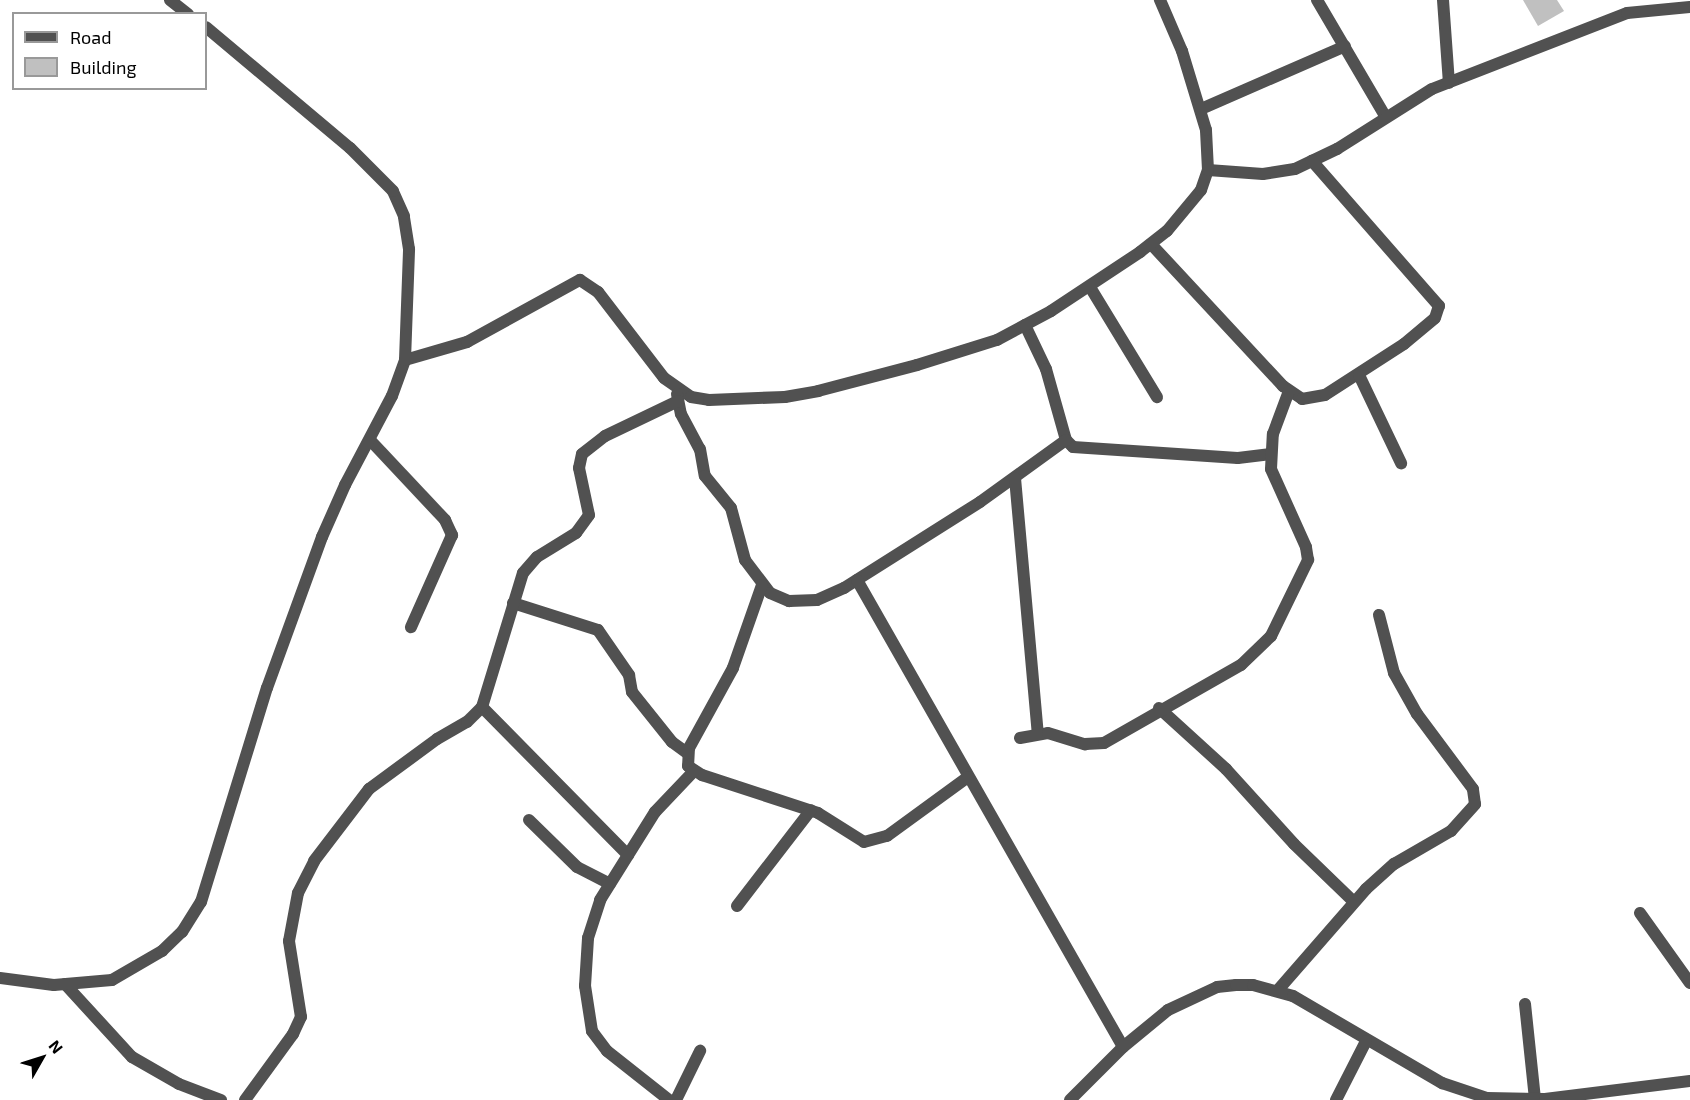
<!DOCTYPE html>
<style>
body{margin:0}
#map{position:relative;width:1690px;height:1100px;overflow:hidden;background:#fff;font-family:"Exo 2",sans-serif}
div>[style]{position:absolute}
.building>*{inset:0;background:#c0c0c0}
.minor>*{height:12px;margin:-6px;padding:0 6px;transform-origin:6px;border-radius:6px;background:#515151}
.tertiary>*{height:12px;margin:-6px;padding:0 6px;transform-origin:6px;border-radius:6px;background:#515151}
span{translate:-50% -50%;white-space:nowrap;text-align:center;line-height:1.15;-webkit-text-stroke:4.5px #fff;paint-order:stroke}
.legend{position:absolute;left:12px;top:12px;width:195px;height:78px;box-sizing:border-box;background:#fff;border:2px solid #999;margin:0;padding:8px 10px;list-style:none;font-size:18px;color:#000}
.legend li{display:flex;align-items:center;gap:12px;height:30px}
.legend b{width:30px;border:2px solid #999}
.north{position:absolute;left:12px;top:1028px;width:60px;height:60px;-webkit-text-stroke:4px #fff;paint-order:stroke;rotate:51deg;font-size:16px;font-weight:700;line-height:24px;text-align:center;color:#000}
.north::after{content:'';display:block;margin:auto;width:21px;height:27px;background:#000;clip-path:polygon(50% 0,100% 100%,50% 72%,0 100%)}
</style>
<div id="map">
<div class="building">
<div style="clip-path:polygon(1523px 0,1557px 0,1564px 11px,1538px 26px)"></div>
</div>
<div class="minor">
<div style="left:1317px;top:0;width:134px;rotate:59.6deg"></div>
<div style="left:1443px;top:0;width:83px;rotate:85.9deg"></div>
<div style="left:1201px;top:109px;width:157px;rotate:-23.6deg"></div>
<div style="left:1208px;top:170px;width:55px;rotate:4.2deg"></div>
<div style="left:1263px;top:174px;width:32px;rotate:-9deg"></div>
<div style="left:1295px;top:169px;width:47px;rotate:-25.5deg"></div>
<div style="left:1337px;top:149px;width:112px;rotate:-32.3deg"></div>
<div style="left:1432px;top:89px;width:209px;rotate:-21.3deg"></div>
<div style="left:1627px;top:13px;width:63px;rotate:-5.4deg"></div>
<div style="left:1151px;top:244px;width:194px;rotate:47.1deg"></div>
<div style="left:1283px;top:386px;width:23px;rotate:34deg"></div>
<div style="left:1302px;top:399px;width:23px;rotate:-10deg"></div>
<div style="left:1325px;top:395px;width:94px;rotate:-32.8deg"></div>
<div style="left:1404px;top:344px;width:40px;rotate:-40deg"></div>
<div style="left:1435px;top:318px;width:13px;rotate:-72deg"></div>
<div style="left:1439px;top:306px;width:193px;rotate:-131.2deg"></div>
<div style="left:1090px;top:287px;width:129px;rotate:58.7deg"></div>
<div style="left:1025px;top:325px;width:49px;rotate:64.5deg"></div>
<div style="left:1046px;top:369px;width:74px;rotate:74.3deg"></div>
<div style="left:1066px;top:440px;width:10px;rotate:45deg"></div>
<div style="left:1073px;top:447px;width:165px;rotate:3.8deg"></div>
<div style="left:1238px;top:458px;width:31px;rotate:-7deg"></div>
<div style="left:405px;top:360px;width:65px;rotate:-16.2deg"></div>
<div style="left:467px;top:342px;width:129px;rotate:-28.8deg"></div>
<div style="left:580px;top:280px;width:22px;rotate:34deg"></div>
<div style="left:598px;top:292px;width:108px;rotate:52.5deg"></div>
<div style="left:664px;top:378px;width:33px;rotate:35deg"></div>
<div style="left:691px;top:397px;width:18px;rotate:9deg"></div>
<div style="left:709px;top:400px;width:76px;rotate:-2.3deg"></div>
<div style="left:785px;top:397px;width:34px;rotate:-10deg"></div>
<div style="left:818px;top:391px;width:102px;rotate:-14.7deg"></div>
<div style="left:917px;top:365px;width:84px;rotate:-17.4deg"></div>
<div style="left:997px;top:340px;width:61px;rotate:-28.2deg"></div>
<div style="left:1051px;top:311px;width:107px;rotate:-33.5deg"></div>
<div style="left:1140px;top:252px;width:34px;rotate:-38deg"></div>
<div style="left:1167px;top:231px;width:53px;rotate:-50.3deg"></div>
<div style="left:1201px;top:190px;width:21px;rotate:-71deg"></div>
<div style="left:1208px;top:170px;width:40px;rotate:-92.9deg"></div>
<div style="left:1206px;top:130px;width:83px;rotate:-106.9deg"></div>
<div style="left:1182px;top:51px;width:56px;rotate:-113.3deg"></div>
<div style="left:1359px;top:375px;width:98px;rotate:64.5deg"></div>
<div style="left:677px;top:394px;width:20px;rotate:79deg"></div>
<div style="left:681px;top:414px;width:40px;rotate:62deg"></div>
<div style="left:700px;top:449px;width:27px;rotate:80deg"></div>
<div style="left:705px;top:476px;width:41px;rotate:50.9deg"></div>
<div style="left:731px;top:508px;width:54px;rotate:74.9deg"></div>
<div style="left:745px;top:560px;width:41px;rotate:52.9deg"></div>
<div style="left:770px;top:593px;width:21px;rotate:23deg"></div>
<div style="left:789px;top:601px;width:28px;rotate:-2deg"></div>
<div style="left:817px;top:600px;width:30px;rotate:-24deg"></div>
<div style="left:844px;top:588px;width:161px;rotate:-32.3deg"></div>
<div style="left:980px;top:502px;width:106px;rotate:-35.8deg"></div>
<div style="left:370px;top:440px;width:110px;rotate:46.8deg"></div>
<div style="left:445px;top:520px;width:17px;rotate:65deg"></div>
<div style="left:452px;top:535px;width:101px;rotate:114deg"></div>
<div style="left:1015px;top:478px;width:257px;rotate:84.9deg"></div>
<div style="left:857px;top:580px;width:537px;rotate:60.33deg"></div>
<div style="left:762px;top:585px;width:88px;rotate:109.3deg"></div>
<div style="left:733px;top:668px;width:91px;rotate:118.8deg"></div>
<div style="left:689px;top:748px;width:18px;rotate:93deg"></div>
<div style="left:688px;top:766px;width:17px;rotate:33deg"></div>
<div style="left:702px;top:775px;width:122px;rotate:18.1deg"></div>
<div style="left:818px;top:813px;width:54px;rotate:32.2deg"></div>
<div style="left:864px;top:842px;width:24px;rotate:-15deg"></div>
<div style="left:887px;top:836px;width:100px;rotate:-36.1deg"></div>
<div style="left:513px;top:603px;width:89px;rotate:17.6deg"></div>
<div style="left:598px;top:630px;width:55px;rotate:55.4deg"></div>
<div style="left:629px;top:675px;width:17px;rotate:80deg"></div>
<div style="left:632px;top:692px;width:64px;rotate:51.3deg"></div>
<div style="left:672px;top:742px;width:19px;rotate:36deg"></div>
<div style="left:482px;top:707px;width:208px;rotate:45.4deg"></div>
<div style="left:1159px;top:708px;width:91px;rotate:42.3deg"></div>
<div style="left:1226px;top:769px;width:101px;rotate:47.8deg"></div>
<div style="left:1294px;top:844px;width:82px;rotate:44deg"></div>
<div style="left:1020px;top:738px;width:28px;rotate:-10deg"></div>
<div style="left:1048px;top:733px;width:39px;rotate:17deg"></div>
<div style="left:1085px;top:744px;width:19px;rotate:-3deg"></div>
<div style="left:1104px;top:743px;width:158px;rotate:-29.7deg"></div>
<div style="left:1241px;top:665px;width:42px;rotate:-44deg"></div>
<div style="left:1271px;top:636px;width:85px;rotate:-64deg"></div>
<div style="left:1308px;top:560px;width:13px;rotate:-99deg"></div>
<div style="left:1306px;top:547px;width:85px;rotate:-114.2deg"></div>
<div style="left:1271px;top:469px;width:35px;rotate:-87deg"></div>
<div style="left:1273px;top:434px;width:46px;rotate:-69.6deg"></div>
<div style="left:529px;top:820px;width:67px;rotate:44.4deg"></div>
<div style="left:577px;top:867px;width:37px;rotate:27deg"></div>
<div style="left:737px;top:906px;width:121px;rotate:-52.4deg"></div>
<div style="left:1640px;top:913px;width:86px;rotate:54.5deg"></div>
<div style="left:65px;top:984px;width:99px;rotate:47.5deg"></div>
<div style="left:132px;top:1057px;width:54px;rotate:29.9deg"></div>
<div style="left:179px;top:1084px;width:45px;rotate:20.9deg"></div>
<div style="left:1278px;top:990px;width:134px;rotate:-48.9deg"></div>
<div style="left:1366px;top:889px;width:38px;rotate:-42deg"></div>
<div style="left:1394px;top:864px;width:66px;rotate:-30.1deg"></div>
<div style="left:1451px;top:831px;width:36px;rotate:-48deg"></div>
<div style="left:1475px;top:804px;width:15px;rotate:-98deg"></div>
<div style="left:1473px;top:789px;width:94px;rotate:-126.7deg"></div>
<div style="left:1417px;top:714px;width:47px;rotate:-119.3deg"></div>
<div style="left:1394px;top:673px;width:60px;rotate:-104.5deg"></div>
<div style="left:1525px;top:1004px;width:96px;rotate:84deg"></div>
<div style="left:245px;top:1100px;width:82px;rotate:-54deg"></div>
<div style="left:293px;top:1034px;width:19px;rotate:-65deg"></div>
<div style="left:301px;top:1017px;width:77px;rotate:-99deg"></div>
<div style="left:289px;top:941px;width:49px;rotate:-79.4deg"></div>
<div style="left:298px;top:893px;width:36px;rotate:-63deg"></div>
<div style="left:314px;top:861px;width:91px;rotate:-52.6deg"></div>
<div style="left:369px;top:789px;width:84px;rotate:-36.3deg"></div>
<div style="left:437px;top:739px;width:34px;rotate:-30deg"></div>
<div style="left:467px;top:722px;width:21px;rotate:-45deg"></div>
<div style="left:482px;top:707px;width:140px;rotate:-73deg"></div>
<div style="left:523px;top:573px;width:21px;rotate:-49deg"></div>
<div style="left:537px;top:557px;width:46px;rotate:-31.6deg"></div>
<div style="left:576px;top:533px;width:22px;rotate:-54deg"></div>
<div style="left:589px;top:515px;width:48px;rotate:-102deg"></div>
<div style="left:579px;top:468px;width:14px;rotate:-78deg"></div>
<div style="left:582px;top:454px;width:29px;rotate:-38deg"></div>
<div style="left:605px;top:436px;width:81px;rotate:-25.6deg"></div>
<div style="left:669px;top:1100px;width:79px;rotate:-141.7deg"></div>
<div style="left:607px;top:1051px;width:25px;rotate:-127deg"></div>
<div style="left:592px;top:1031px;width:46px;rotate:-98.8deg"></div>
<div style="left:585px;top:986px;width:48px;rotate:-86.4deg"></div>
<div style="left:588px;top:938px;width:40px;rotate:-72deg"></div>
<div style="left:600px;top:900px;width:104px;rotate:-58deg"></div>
<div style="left:655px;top:812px;width:57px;rotate:-46.4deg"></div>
<div style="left:676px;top:1100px;width:55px;rotate:-63.9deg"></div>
<div style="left:1070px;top:1100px;width:75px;rotate:-45deg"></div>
<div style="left:1123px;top:1047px;width:58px;rotate:-39.4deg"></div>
<div style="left:1168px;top:1010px;width:54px;rotate:-25.1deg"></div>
<div style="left:1217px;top:987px;width:19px;rotate:-6deg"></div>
<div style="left:1236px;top:985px;width:17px"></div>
<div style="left:1253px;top:985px;width:41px;rotate:15.4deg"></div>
<div style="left:1293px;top:996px;width:173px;rotate:30.3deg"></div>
<div style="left:1442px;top:1083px;width:47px;rotate:18.4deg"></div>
<div style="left:1487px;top:1098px;width:58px;rotate:1deg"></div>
<div style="left:1545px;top:1099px;width:146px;rotate:-7.1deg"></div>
<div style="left:1336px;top:1100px;width:66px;rotate:-63deg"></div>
</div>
<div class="tertiary">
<div style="left:170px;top:0;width:23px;rotate:38deg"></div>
<div style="left:0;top:978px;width:54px;rotate:7.4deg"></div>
<div style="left:54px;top:985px;width:58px;rotate:-4.9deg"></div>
<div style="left:112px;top:980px;width:58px;rotate:-30.1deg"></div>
<div style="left:162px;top:951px;width:28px;rotate:-44deg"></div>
<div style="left:182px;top:932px;width:36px;rotate:-58deg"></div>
<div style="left:201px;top:902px;width:224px;rotate:-72.9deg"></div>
<div style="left:267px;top:688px;width:161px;rotate:-70deg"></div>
<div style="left:322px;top:537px;width:57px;rotate:-66.1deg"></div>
<div style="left:345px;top:485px;width:101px;rotate:-62.2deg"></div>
<div style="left:392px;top:396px;width:38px;rotate:-70deg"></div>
<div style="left:405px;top:360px;width:111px;rotate:-87.9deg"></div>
<div style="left:409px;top:249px;width:33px;rotate:-99deg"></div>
<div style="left:404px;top:216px;width:27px;rotate:-114deg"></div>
<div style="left:393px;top:191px;width:61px;rotate:-135deg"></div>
<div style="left:350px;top:148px;width:188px;rotate:-140deg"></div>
</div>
<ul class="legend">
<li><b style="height:8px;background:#515151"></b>Road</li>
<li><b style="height:16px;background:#c0c0c0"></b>Building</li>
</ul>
<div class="north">N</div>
</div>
